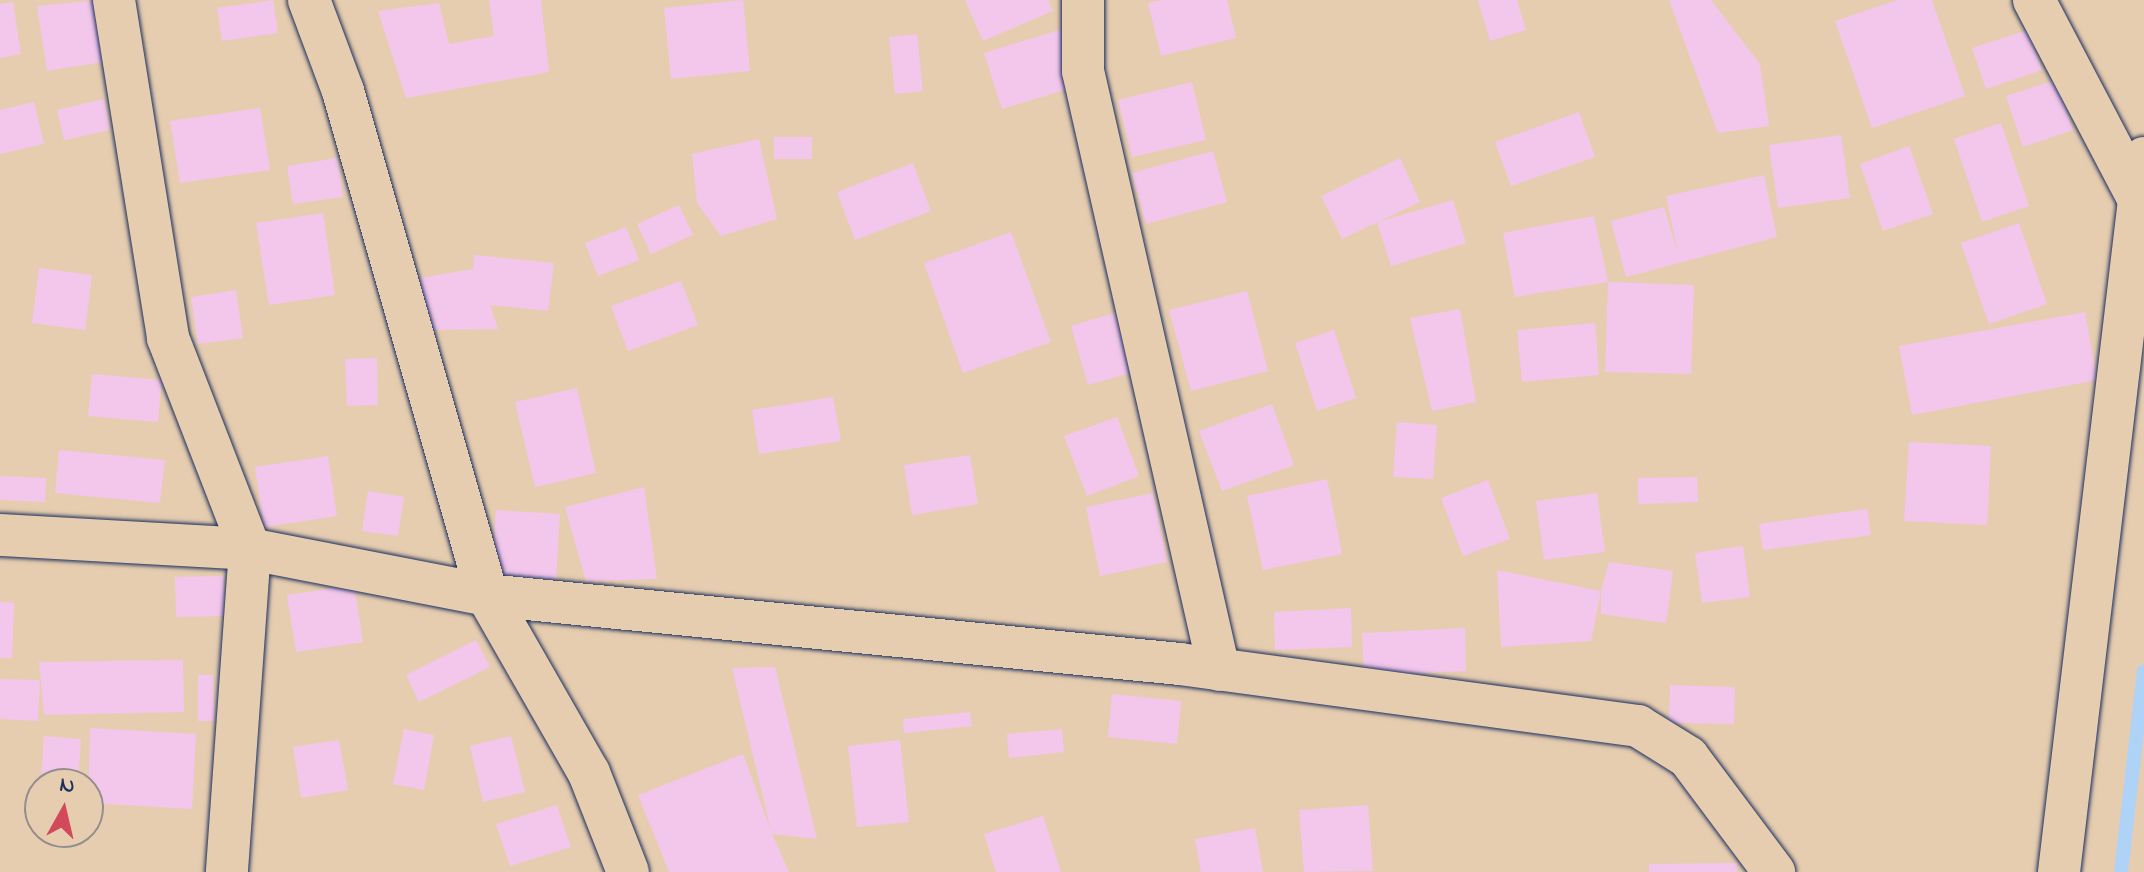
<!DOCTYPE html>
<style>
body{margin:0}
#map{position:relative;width:2144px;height:872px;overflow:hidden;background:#e7cdaf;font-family:"Indie Flower",sans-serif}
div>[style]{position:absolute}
.stream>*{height:14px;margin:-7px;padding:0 7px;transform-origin:7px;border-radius:7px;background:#afd2f7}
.building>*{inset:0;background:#f3c6eb}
.roads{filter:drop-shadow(0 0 2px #1b2f5e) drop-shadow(0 0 2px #1b2f5e)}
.minor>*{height:42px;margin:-21px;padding:0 21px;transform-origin:21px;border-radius:21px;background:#e7cdaf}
span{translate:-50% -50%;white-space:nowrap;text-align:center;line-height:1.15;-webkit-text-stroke:6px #e7cdaf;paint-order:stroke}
.north{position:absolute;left:24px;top:768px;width:80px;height:80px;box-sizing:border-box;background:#e7cdaf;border:2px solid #958e8f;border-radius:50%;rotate:8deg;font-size:22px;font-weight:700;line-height:32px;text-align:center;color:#1b2f5e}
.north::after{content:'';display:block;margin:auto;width:28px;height:36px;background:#d1495b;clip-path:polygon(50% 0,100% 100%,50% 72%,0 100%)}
</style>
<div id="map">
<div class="stream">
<div style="left:2121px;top:872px;width:202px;rotate:-83.5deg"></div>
</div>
<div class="building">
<div style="clip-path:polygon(100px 0,109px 61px,47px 71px,37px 6px)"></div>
<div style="clip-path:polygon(273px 0,278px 33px,222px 41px,217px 8px)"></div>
<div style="clip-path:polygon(489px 0,541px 0,549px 72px,406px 98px,378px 11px,439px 3px,449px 44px,494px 36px)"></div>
<div style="clip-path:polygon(743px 0,750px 71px,671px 79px,664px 8px)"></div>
<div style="clip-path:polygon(965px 0,1048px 0,1053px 11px,983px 41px)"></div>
<div style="clip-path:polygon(1162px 0,1227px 0,1236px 38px,1161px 56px,1148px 3px)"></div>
<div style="clip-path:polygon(1478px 0,1517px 0,1526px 30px,1490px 41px)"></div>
<div style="clip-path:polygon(1669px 0,1711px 0,1760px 64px,1769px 126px,1718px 133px)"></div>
<div style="clip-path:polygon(1897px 0,1932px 0,1965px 96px,1872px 128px,1835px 21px)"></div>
<div style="clip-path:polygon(13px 2px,21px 54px,0 58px,0 4px)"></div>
<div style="clip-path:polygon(1062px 29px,1081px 85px,1002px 109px,984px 53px)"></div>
<div style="clip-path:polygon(2028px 30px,2042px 70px,1986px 89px,1972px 48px)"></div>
<div style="clip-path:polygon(917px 34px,923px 91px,895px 94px,889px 37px)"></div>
<div style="clip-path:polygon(2056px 80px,2073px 130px,2023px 147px,2006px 96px)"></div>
<div style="clip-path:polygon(1192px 82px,1206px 140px,1132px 157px,1118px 100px)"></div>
<div style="clip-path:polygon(104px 99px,110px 130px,64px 140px,57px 110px)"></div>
<div style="clip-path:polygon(34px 102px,44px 144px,0 154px,0 110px)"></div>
<div style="clip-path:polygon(260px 108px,270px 170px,180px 183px,170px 121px)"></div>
<div style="clip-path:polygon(1579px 112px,1595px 157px,1511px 186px,1495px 142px)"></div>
<div style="clip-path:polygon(2001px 123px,2029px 206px,1982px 222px,1954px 139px)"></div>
<div style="clip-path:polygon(1841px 135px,1850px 198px,1778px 208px,1769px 145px)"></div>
<div style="clip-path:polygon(774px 137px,812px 137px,812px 159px,774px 159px)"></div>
<div style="clip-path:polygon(759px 139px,777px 219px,721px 236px,697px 203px,692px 154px)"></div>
<div style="clip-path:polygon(1909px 146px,1933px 214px,1883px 231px,1860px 164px)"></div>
<div style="clip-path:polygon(1213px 151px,1227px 202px,1146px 224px,1132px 173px)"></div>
<div style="clip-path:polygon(337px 158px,343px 197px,293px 204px,287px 166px)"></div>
<div style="clip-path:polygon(1400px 158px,1420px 202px,1342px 239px,1321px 196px)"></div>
<div style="clip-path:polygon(913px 163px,931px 211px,855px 240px,837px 192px)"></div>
<div style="clip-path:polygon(1764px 175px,1777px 237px,1626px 277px,1611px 221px,1664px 207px,1678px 254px,1666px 196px)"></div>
<div style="clip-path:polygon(1453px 200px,1466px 243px,1391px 266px,1377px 222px)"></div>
<div style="clip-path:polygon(679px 205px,693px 235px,651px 254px,637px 224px)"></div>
<div style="clip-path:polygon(323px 213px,335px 295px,269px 305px,256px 223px)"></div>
<div style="clip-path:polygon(1594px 216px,1608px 282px,1515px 297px,1503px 233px)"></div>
<div style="clip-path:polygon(2019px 223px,2047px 304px,1989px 324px,1961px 243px)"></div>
<div style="clip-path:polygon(626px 227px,639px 260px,598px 276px,585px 243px)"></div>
<div style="clip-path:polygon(1011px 232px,1051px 342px,963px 373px,924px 263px)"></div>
<div style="clip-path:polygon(474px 255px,554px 263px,548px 311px,490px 305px,498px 329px,422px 330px,420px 278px,473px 269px)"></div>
<div style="clip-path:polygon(39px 268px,92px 275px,85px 330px,32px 323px)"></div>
<div style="clip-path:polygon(681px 281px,698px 325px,628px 351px,611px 306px)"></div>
<div style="clip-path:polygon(1608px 282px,1694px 285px,1691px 374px,1605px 372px)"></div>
<div style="clip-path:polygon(236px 290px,243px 338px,198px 344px,191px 297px)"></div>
<div style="clip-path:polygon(1247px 291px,1268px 371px,1191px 391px,1169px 310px)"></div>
<div style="clip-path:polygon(1135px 307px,1152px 367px,1088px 385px,1071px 326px)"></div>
<div style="clip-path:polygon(1460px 309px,1476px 402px,1432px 411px,1410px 318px)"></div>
<div style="clip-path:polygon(2085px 312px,2097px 380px,1912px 415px,1899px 346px)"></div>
<div style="clip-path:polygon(1595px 323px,1599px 375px,1522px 382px,1517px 330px)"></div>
<div style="clip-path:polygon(1334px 330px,1356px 398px,1317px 411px,1295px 343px)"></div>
<div style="clip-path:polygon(377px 358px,378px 405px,347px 406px,345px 359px)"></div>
<div style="clip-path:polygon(92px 374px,162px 380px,158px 422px,88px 416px)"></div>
<div style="clip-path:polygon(577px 388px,596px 473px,535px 487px,515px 402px)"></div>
<div style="clip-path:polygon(833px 397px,841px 441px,759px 454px,752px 410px)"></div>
<div style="clip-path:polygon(1272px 404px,1294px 465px,1222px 491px,1199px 431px)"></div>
<div style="clip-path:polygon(1117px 417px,1139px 476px,1087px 496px,1064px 436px)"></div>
<div style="clip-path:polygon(1397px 422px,1437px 425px,1433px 479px,1393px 477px)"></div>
<div style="clip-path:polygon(1909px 442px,1991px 446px,1987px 525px,1904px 521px)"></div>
<div style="clip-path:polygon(59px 450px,165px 460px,160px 503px,55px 493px)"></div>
<div style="clip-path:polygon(970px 455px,978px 504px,912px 515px,904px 465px)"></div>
<div style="clip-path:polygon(328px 456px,337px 516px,264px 527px,255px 467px)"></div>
<div style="clip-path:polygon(0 476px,46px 478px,45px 502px,0 500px)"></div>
<div style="clip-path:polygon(1697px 477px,1698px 502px,1638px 504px,1638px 478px)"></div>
<div style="clip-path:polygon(1327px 479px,1342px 554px,1263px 570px,1247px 496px)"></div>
<div style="clip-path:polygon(1488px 480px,1510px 539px,1463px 556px,1441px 498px)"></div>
<div style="clip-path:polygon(644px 487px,657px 579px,586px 581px,565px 507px)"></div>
<div style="clip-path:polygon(368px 491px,404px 497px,398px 536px,362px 531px)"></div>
<div style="clip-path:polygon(1153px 493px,1167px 562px,1100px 576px,1086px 507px)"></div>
<div style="clip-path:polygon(1597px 493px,1605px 552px,1544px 560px,1536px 501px)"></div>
<div style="clip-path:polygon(1867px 509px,1871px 535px,1763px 550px,1759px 524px)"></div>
<div style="clip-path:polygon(496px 510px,560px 514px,556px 580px,492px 576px)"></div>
<div style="clip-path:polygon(1743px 546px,1750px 597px,1702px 603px,1695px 553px)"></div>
<div style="clip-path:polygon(1609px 562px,1673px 571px,1666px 623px,1601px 614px,1601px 591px,1591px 641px,1501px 647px,1497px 570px,1601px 591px)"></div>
<div style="clip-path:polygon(224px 576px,224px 616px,176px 617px,175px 577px)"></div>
<div style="clip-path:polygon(354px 585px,363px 642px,296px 652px,287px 595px)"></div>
<div style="clip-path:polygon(0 602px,14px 603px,12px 658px,0 658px)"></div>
<div style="clip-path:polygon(1351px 608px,1352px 647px,1275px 650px,1274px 612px)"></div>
<div style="clip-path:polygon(1465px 628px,1466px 671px,1364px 676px,1362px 633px)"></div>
<div style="clip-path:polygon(476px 640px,490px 667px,419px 702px,406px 675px)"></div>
<div style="clip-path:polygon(183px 660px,184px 712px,44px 715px,39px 662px)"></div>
<div style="clip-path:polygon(775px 667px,817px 839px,772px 834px,789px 872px,669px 872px,638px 795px,743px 754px,771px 831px,732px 668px)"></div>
<div style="clip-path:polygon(198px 675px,213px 675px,214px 721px,198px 721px)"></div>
<div style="clip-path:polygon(0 679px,40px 680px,38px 721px,0 719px)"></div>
<div style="clip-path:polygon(1670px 685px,1735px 687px,1734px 724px,1669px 723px)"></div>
<div style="clip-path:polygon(1112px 694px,1181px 701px,1177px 744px,1108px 737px)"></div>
<div style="clip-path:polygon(970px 712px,972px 726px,904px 733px,903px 719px)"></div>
<div style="clip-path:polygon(90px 728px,196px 734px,192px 809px,88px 803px)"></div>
<div style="clip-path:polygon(404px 729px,434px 735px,424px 790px,393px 784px)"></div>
<div style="clip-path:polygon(1062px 729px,1064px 752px,1009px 758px,1007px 734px)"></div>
<div style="clip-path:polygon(44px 736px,81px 739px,78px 784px,41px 784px)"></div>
<div style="clip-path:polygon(511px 736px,525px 792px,483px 802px,470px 746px)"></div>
<div style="clip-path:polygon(339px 740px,348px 790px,301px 798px,293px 747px)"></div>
<div style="clip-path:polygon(900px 740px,909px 822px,857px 827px,848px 746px)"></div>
<div style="clip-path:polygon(557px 805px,571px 847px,510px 866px,496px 824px)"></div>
<div style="clip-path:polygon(1368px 805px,1373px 871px,1304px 872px,1299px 810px)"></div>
<div style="clip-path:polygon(1043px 816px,1061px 872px,996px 872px,984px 834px)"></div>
<div style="clip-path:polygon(1255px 828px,1263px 872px,1201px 872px,1195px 839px)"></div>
<div style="clip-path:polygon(1737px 863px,1737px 872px,1649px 872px,1649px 864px)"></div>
</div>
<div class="roads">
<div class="minor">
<div style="left:114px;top:0;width:342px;rotate:80.9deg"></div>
<div style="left:168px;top:338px;width:226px;rotate:68.8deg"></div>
<div style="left:250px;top:549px;width:324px;rotate:94.1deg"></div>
<div style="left:309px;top:0;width:97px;rotate:69.5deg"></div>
<div style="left:343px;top:91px;width:524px;rotate:74.05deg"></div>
<div style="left:487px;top:595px;width:205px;rotate:60.2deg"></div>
<div style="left:589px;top:773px;width:106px;rotate:68.5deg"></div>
<div style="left:1083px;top:0;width:71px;rotate:90deg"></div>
<div style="left:1083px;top:71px;width:614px;rotate:77.21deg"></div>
<div style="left:2034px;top:0;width:221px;rotate:62.3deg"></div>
<div style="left:0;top:535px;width:250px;rotate:3.2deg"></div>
<div style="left:250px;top:549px;width:241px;rotate:11deg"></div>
<div style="left:487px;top:595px;width:696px;rotate:5.69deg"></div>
<div style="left:1180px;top:664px;width:462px;rotate:7.7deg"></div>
<div style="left:1638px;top:726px;width:59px;rotate:31.8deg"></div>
<div style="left:1688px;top:757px;width:144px;rotate:53.2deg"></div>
<div style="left:2059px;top:872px;width:719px;rotate:-83.21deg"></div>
</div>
</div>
<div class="north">N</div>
</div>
